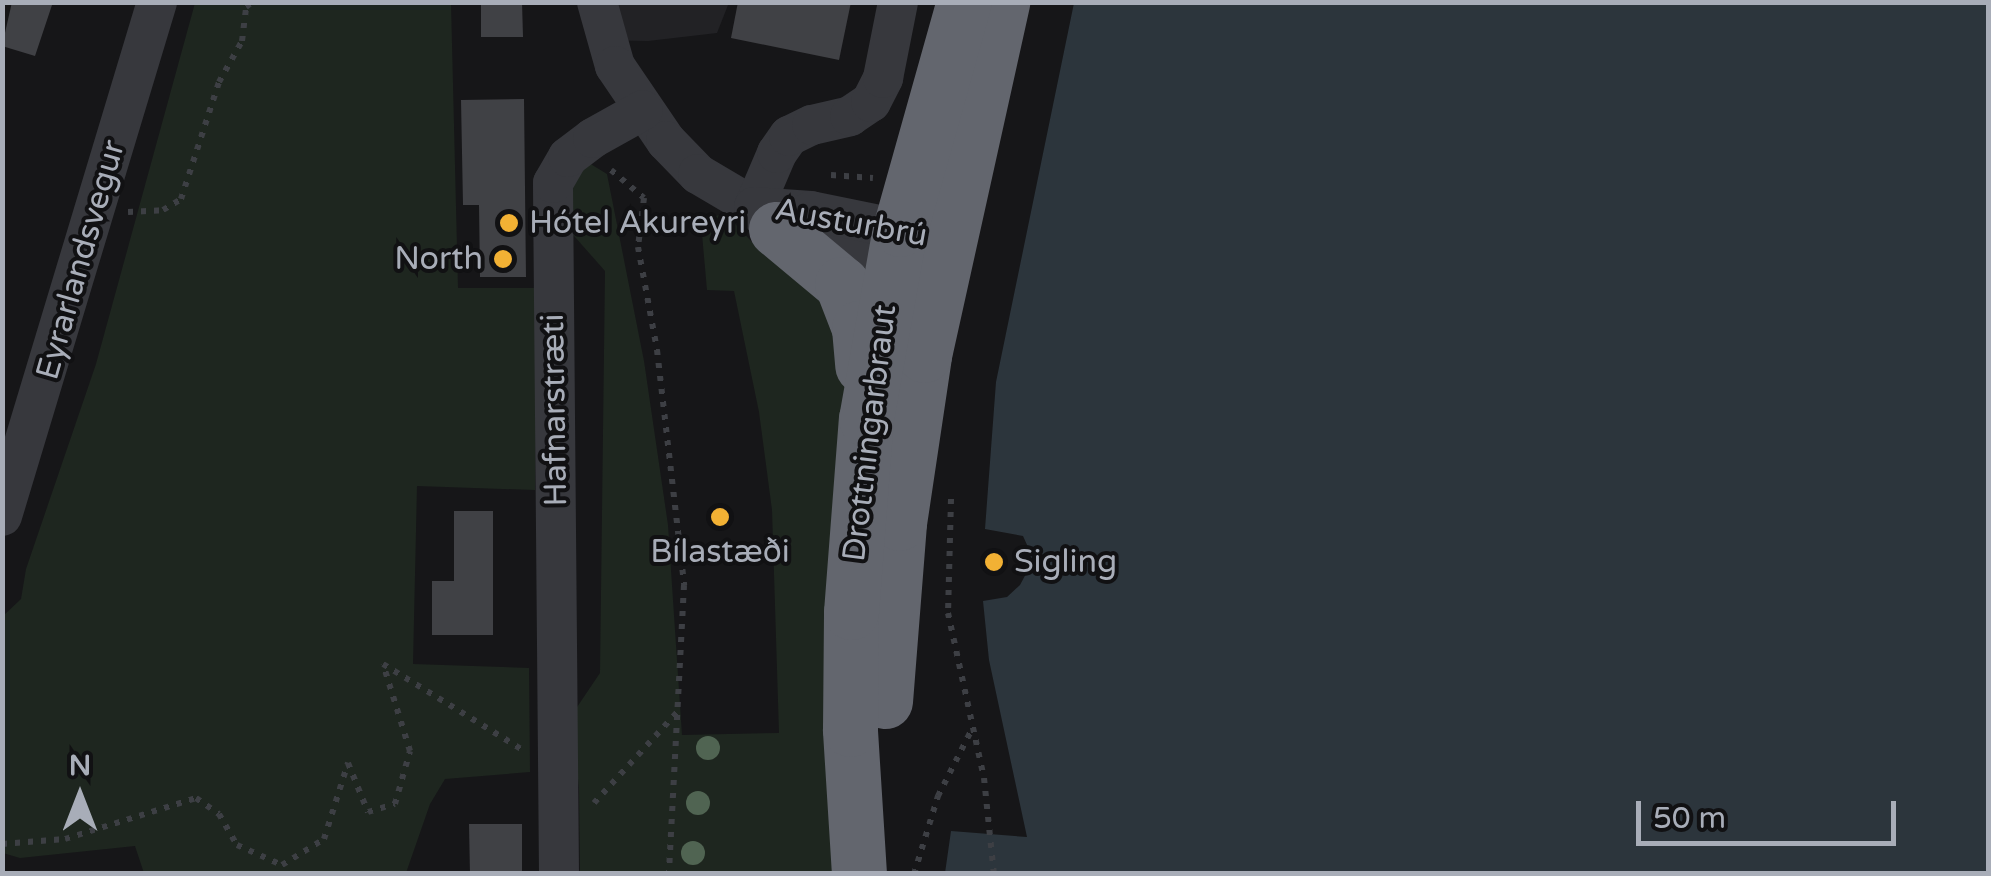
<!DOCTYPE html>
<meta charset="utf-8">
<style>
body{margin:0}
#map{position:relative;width:1991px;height:876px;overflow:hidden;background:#161618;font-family:"Varela Round",sans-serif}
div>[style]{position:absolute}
.built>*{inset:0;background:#222225}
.green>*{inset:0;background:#1e261f}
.water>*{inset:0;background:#2c353c}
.building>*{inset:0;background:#404145}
.path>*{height:6px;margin-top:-3px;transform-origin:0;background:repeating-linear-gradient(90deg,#3d3f44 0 5px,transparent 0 13px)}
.street>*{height:40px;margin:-20px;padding:0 20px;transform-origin:20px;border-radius:20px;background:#37383d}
.highway>*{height:55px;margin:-27.5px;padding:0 27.5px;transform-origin:27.5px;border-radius:27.5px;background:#63666e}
.trees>*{width:24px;height:24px;margin:-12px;border-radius:50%;background:#506452}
.dots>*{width:28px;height:28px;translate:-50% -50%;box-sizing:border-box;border:5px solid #111113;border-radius:50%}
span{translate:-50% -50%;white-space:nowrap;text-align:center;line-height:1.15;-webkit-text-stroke:8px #111113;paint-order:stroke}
.poi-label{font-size:32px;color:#a8adb8}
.left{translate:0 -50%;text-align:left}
.right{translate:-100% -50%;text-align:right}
.street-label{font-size:32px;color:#a8adb8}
.frame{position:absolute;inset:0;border:5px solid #a8adb8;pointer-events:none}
.north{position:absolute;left:30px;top:746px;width:100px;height:100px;-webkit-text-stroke:8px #111113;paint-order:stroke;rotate:0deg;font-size:28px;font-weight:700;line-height:40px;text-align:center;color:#a8adb8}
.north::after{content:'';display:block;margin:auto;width:35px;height:45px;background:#a8adb8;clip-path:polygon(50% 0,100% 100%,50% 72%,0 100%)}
.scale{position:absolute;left:1636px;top:801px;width:260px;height:45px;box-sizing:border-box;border:5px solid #a8adb8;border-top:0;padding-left:12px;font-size:30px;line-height:35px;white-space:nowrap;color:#a8adb8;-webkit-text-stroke:8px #111113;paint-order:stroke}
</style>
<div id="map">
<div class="built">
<div style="clip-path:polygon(600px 3px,728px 3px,728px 5px,717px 33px,648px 41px,597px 40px)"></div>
</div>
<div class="green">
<div style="clip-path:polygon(195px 3px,451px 3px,458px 288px,538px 288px,535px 490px,417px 486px,413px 664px,529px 668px,530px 772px,445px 779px,430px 804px,406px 873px,144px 873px,135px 846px,20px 858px,3px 853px,3px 616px,21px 599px,26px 569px,96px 364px)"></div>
<div style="clip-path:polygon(589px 163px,607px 174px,644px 361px,668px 525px,682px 735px,779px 733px,772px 510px,759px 412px,734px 291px,707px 290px,702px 234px,710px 218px,725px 213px,764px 255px,811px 277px,849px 326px,841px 873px,580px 873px,579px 788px,571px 716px,600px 673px,605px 271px,567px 228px,567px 187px)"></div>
</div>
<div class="water">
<div style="clip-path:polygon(1074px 3px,1988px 3px,1988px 873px,945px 873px,951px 831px,1027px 837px,989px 660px,983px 601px,1007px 597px,1020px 585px,1028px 570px,1028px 547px,1023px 536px,985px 529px,996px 382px)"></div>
</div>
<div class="building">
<div style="clip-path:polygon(12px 2px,53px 2px,35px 56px,2px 46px)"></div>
<div style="clip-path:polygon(481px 2px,522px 2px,523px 37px,481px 37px)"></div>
<div style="clip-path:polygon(738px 2px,851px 2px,839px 60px,731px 38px)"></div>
<div style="clip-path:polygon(524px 99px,526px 277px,480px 277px,479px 205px,463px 205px,461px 100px)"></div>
<div style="clip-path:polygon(454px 511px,493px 511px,493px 635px,432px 635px,432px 581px,454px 581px)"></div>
<div style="clip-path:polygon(469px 824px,522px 824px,522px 874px,470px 874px)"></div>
</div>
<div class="path">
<div style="left:611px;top:170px;width:43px;rotate:40.3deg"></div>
<div style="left:644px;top:198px;width:49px;rotate:97deg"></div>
<div style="left:638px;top:247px;width:105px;rotate:79.5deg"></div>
<div style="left:657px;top:350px;width:237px;rotate:83.4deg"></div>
<div style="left:684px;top:585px;width:289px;rotate:93deg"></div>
<div style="left:831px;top:175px;width:42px;rotate:4.1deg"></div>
<div style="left:128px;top:212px;width:35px;rotate:-3deg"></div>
<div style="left:163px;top:210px;width:21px;rotate:-31deg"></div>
<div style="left:181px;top:199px;width:123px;rotate:-72deg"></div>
<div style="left:219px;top:82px;width:47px;rotate:-60.7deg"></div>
<div style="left:242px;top:41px;width:34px;rotate:-83deg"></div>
<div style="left:246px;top:7px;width:8px;rotate:-40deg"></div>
<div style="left:951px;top:499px;width:114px;rotate:91.5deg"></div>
<div style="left:948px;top:613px;width:169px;rotate:77.7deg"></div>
<div style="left:984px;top:778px;width:97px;rotate:84.1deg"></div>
<div style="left:594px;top:803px;width:127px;rotate:-47.5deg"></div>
<div style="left:2px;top:844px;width:63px;rotate:-4.5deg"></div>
<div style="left:65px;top:839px;width:137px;rotate:-17.4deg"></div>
<div style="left:196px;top:798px;width:28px;rotate:35deg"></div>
<div style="left:219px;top:814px;width:36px;rotate:60deg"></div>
<div style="left:237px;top:845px;width:49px;rotate:24deg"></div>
<div style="left:282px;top:865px;width:49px;rotate:-31.8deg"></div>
<div style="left:324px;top:839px;width:80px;rotate:-72.5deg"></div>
<div style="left:348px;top:763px;width:53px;rotate:67.8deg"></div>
<div style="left:368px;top:812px;width:28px;rotate:-17deg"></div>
<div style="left:395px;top:804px;width:55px;rotate:-74.2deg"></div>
<div style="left:410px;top:751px;width:91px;rotate:-107.2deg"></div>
<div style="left:383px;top:664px;width:164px;rotate:31.6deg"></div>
<div style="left:914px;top:874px;width:82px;rotate:-72.9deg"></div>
<div style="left:938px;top:796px;width:73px;rotate:-63.1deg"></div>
</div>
<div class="street">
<div style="left:597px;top:2px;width:66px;rotate:74.3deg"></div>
<div style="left:615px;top:66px;width:91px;rotate:55.8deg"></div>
<div style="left:666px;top:141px;width:46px;rotate:45.9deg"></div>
<div style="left:698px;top:174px;width:65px;rotate:30.5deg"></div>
<div style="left:754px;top:207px;width:31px;rotate:45deg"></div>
<div style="left:776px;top:229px;width:55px;rotate:19.1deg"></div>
<div style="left:828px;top:247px;width:91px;rotate:13.3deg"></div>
<div style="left:754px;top:207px;width:59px;rotate:-66.9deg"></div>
<div style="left:777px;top:153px;width:21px;rotate:-55deg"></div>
<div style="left:789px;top:136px;width:25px;rotate:-26deg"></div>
<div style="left:812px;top:125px;width:39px;rotate:-13deg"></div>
<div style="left:850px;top:116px;width:25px;rotate:-34deg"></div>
<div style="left:871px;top:102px;width:27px;rotate:-63deg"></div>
<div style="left:883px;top:78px;width:77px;rotate:-78.8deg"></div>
<div style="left:754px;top:207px;width:57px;rotate:4deg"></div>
<div style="left:811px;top:211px;width:119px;rotate:11.6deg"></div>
<div style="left:2px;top:516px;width:537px;rotate:-73.22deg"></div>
<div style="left:559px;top:874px;width:691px;rotate:-90.5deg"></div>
<div style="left:553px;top:183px;width:30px;rotate:-60deg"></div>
<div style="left:568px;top:157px;width:31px;rotate:-37deg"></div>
<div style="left:593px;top:138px;width:57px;rotate:-29.2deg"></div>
</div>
<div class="highway">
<div style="left:776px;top:229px;width:86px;rotate:39.8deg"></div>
<div style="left:842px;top:284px;width:47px;rotate:68.9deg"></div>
<div style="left:859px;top:328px;width:38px;rotate:85deg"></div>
<div style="left:885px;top:701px;width:179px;rotate:-85.5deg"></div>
<div style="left:899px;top:523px;width:170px;rotate:-81.5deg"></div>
<div style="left:924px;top:355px;width:362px;rotate:-77.5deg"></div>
<div style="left:859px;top:874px;width:145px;rotate:-93.6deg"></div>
<div style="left:850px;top:729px;width:117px;rotate:-89.5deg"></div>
<div style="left:851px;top:612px;width:194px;rotate:-85.6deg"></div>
<div style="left:866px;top:419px;width:193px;rotate:-79.9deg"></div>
<div style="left:900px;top:229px;width:236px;rotate:-74.3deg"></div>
</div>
<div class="trees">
<div style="left:708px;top:748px"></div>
<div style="left:698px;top:803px"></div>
<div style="left:693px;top:853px"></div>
</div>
<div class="dots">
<div style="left:509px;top:223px;background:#f2b134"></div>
<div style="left:503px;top:259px;background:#f2b134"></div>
<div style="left:720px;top:517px;background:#f2b134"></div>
<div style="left:994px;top:562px;background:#f2b134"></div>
</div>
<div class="poi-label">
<span class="left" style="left:529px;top:223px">Hótel Akureyri</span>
<span class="right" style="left:483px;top:259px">North</span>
<span style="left:720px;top:552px">Bílastæði</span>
<span class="left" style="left:1014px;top:562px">Sigling</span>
</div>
<div class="street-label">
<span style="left:851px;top:223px;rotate:10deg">Austurbrú</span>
<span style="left:81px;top:260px;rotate:-74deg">Eyrarlandsvegur</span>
<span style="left:555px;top:410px;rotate:-91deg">Hafnarstræti</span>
<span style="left:870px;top:433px;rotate:-83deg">Drottningarbraut</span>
</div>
<div class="frame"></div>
<div class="north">N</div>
<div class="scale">50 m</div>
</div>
